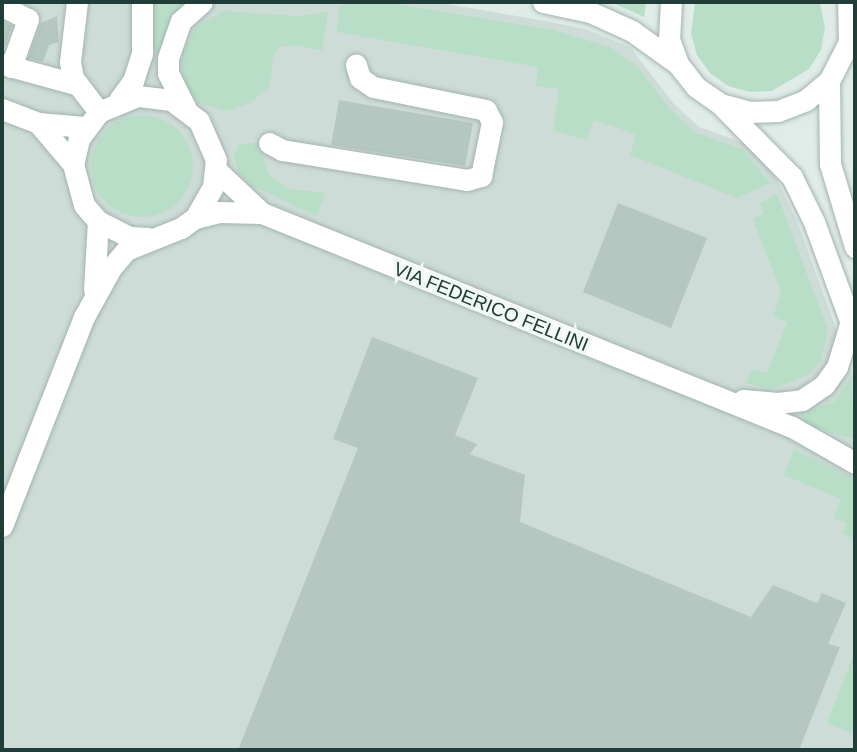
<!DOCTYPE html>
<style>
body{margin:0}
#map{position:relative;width:857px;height:752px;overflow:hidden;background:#e0ece8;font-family:Arial,sans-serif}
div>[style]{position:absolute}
.built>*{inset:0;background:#cedcd7}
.green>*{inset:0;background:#b8dec7}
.round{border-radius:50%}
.building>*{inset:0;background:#b5c7c1}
.roads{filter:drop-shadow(0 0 2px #a3b4b0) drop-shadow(0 0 2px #a3b4b0)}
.minor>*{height:21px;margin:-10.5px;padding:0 10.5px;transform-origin:10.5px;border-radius:10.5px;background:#fff}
span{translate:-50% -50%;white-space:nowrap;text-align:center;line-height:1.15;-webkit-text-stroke:7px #f1f8f5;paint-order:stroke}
.street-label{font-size:19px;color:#203d39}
.frame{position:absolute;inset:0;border:4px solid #203d39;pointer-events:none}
</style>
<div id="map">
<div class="built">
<div style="clip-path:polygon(2px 2px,435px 2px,546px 21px,585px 29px,630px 47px,674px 104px,699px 127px,747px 144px,772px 170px,797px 221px,855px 381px,855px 750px,2px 750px)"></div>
</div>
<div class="green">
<div style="clip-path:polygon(150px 2px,187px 2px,171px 16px,159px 51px,149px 49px)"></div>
<div style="clip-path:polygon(350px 2px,383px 2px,554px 30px,609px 47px,637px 66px,670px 109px,696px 133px,742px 149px,770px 183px,737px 198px,630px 155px,636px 134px,594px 120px,586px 140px,553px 131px,559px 89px,536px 86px,538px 67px,337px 32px,339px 7px)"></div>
<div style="clip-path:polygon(610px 2px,646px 2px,644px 17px,629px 10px)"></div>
<div style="clip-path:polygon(695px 2px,820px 2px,825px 28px,821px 50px,809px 69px,772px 91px,750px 92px,728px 86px,710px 73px,697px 55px,691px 34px)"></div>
<div style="clip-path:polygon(224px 11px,297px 16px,328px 12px,322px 51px,296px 45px,279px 47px,273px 58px,270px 86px,252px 102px,226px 111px,198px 103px,182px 82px,183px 51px,196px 27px)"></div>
<div class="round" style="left:91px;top:115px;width:102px;height:102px"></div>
<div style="clip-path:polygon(258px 143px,270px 176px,289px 189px,325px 193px,317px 216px,251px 185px,239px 173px,234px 157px,239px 144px)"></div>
<div style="clip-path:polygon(777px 194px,828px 330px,821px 361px,808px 375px,773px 389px,746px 383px,752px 369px,767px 373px,787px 323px,773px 316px,781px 292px,753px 219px,763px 213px,760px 203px)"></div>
<div style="clip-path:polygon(851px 377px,855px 440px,808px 426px,800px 414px,834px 402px)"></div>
<div style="clip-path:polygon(794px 449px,855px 479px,855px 539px,842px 534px,847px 523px,834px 518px,841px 499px,784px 475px)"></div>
<div style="clip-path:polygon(855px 650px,855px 735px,827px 723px)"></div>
</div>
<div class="building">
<div style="clip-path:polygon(57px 16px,59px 42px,49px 45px,43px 62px,28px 58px,41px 23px)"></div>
<div style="clip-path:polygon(2px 21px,12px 26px,3px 51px,2px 51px)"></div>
<div style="clip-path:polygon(339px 100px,473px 123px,465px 166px,331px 145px)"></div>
<div style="clip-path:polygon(618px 203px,707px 238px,671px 328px,583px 292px)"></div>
<div style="clip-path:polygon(372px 337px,478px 378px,455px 435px,477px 444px,470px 454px,525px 475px,520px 522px,751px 617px,773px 585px,817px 603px,822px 593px,846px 603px,828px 644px,840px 647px,799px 750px,238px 750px,358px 448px,333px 439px)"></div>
</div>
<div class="roads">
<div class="minor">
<div style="left:77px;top:2px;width:60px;rotate:96.7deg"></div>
<div style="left:70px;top:62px;width:16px;rotate:79deg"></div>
<div style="left:73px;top:78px;width:43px;rotate:52.6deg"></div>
<div style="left:543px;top:2px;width:48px;rotate:12deg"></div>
<div style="left:590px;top:12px;width:46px;rotate:24.3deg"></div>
<div style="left:632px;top:31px;width:57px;rotate:35.7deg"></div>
<div style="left:671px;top:2px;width:37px;rotate:93deg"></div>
<div style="left:669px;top:39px;width:27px;rotate:70deg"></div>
<div style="left:678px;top:64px;width:29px;rotate:52deg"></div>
<div style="left:696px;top:87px;width:29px;rotate:35deg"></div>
<div style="left:720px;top:104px;width:30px;rotate:15deg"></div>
<div style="left:749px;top:112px;width:29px;rotate:-2deg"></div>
<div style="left:778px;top:111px;width:30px;rotate:-21deg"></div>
<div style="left:806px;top:100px;width:30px;rotate:-40deg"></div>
<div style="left:829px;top:81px;width:44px;rotate:-62.9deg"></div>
<div style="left:849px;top:42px;width:40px;rotate:-91.4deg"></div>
<div style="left:2px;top:6px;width:29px;rotate:27deg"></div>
<div style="left:28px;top:19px;width:51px;rotate:109.5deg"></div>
<div style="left:2px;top:64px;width:79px;rotate:15.4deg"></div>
<div style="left:829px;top:81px;width:83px;rotate:89.3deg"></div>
<div style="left:830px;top:164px;width:87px;rotate:73.2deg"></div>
<div style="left:119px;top:100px;width:24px;rotate:-54deg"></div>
<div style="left:133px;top:81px;width:28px;rotate:-72deg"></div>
<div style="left:142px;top:54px;width:52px;rotate:-90deg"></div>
<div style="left:724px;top:108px;width:97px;rotate:45.4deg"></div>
<div style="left:792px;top:177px;width:50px;rotate:63.9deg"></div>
<div style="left:814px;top:222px;width:119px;rotate:69.9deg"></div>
<div style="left:2px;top:109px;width:39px;rotate:21deg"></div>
<div style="left:38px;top:123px;width:47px;rotate:4.9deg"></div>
<div style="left:186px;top:109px;width:40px;rotate:-116.6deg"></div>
<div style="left:168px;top:73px;width:15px;rotate:-90deg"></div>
<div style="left:168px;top:58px;width:39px;rotate:-71deg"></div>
<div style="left:181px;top:21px;width:28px;rotate:-42deg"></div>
<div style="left:38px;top:123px;width:54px;rotate:49.5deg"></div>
<div style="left:269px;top:143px;width:15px;rotate:28deg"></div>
<div style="left:282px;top:150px;width:187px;rotate:9.2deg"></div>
<div style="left:467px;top:180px;width:15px;rotate:-16deg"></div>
<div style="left:481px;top:176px;width:55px;rotate:-78.5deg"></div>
<div style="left:492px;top:122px;width:13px;rotate:-117deg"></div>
<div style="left:486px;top:110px;width:115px;rotate:-168.5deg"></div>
<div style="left:373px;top:87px;width:16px;rotate:-145deg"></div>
<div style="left:360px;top:78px;width:14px;rotate:-107deg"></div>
<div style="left:216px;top:170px;width:63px;rotate:43.1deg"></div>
<div style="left:262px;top:213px;width:572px;rotate:21.99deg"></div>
<div style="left:792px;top:427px;width:73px;rotate:29.7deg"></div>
<div style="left:195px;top:218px;width:25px;rotate:-14deg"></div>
<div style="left:219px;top:212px;width:43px;rotate:1.3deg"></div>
<div style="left:94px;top:289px;width:68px;rotate:-86.6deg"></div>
<div style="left:743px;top:400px;width:35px;rotate:5deg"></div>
<div style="left:778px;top:403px;width:24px;rotate:-7deg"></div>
<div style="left:802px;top:400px;width:27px;rotate:-34deg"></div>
<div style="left:824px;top:385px;width:22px;rotate:-54deg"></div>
<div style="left:837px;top:367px;width:48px;rotate:-73.1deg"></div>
<div style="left:2px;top:526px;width:225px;rotate:-68.6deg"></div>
<div style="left:84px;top:317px;width:56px;rotate:-61.1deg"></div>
<div style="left:111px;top:268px;width:23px;rotate:-50deg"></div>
<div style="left:126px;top:250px;width:59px;rotate:-21.8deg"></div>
<div style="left:181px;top:228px;width:17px;rotate:-36deg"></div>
<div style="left:195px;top:218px;width:36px;rotate:-60deg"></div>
<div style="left:213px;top:187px;width:27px;rotate:-84deg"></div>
<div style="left:216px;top:160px;width:43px;rotate:-113.6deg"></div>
<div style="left:199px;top:121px;width:35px;rotate:-143deg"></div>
<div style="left:171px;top:100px;width:34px;rotate:-173deg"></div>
<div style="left:137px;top:96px;width:41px;rotate:157.2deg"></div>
<div style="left:99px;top:112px;width:34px;rotate:127deg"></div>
<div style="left:79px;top:139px;width:26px;rotate:103deg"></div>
<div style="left:73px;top:164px;width:42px;rotate:75deg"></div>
<div style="left:84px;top:205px;width:21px;rotate:49deg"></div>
<div style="left:98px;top:221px;width:36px;rotate:27deg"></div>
<div style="left:130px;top:237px;width:18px;rotate:3deg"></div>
</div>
</div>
<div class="street-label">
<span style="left:491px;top:307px;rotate:22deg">VIA FEDERICO FELLINI</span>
</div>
<div class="frame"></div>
</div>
